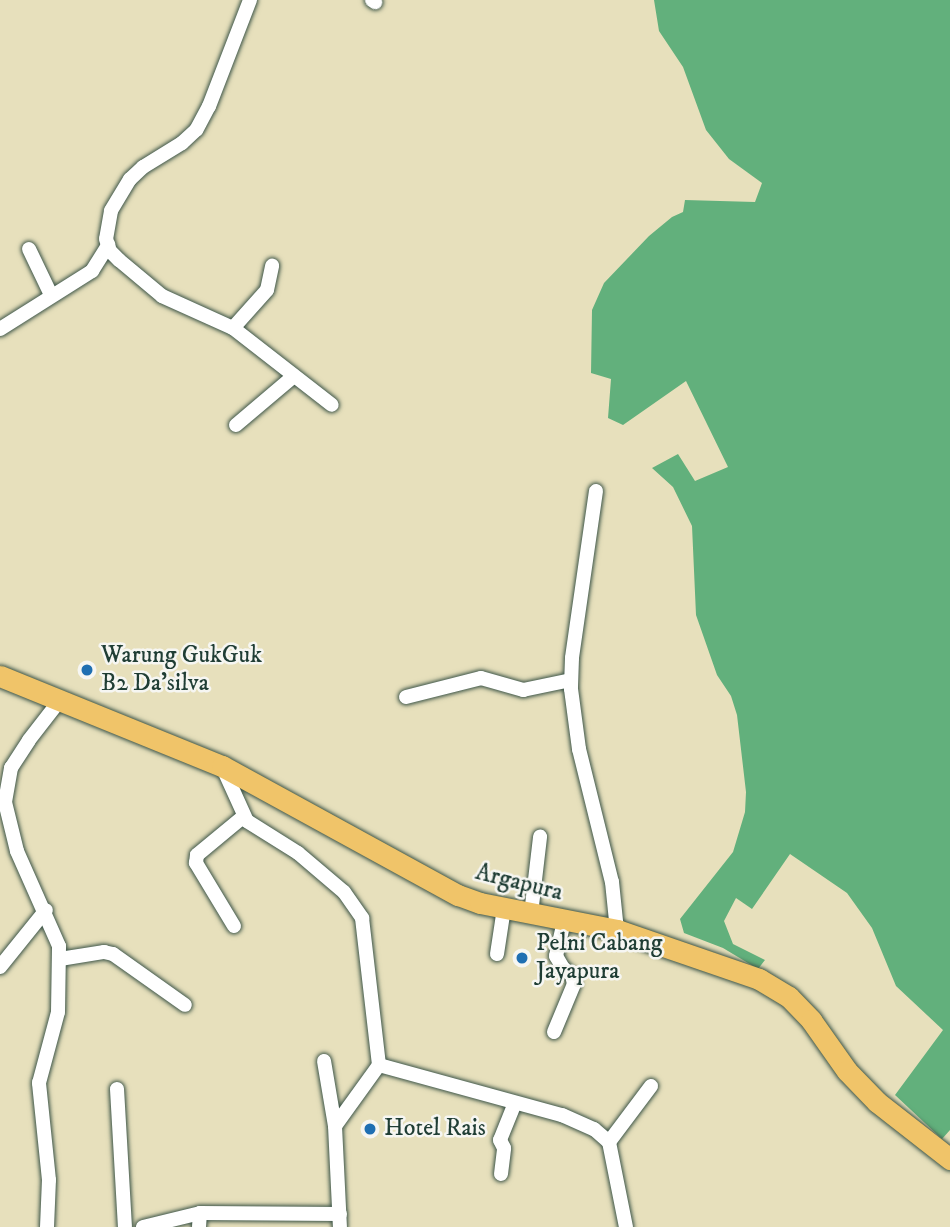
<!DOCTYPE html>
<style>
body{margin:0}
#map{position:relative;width:950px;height:1227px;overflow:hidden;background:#e7e0bc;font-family:"IM FELL DW Pica",serif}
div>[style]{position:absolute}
.forest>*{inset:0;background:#62b07c}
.roads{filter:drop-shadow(0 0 2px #3d5548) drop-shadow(0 0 2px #3d5548)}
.minor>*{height:14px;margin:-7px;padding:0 7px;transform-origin:7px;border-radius:7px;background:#fff}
.highway>*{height:21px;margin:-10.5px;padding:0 10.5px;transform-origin:10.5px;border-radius:10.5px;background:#f0c469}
.dots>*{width:19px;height:19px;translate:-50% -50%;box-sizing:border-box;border:4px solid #f6f6f2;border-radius:50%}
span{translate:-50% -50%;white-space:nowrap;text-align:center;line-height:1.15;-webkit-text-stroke:5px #f6f6f2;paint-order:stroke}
.poi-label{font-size:24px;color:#1f3d34}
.left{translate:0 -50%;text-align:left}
.street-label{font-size:24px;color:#1f3d34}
</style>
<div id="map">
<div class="forest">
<div style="clip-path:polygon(654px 0,950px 0,950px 1130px,942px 1139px,895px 1095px,943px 1030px,896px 986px,872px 928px,847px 893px,790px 854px,752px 909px,736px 898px,724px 921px,733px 944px,765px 960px,758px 969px,723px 948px,684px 933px,680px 919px,733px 852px,745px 812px,746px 792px,737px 715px,731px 696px,717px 675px,696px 615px,692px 526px,673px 487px,652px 468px,678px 454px,695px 481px,728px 467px,686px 381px,623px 425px,608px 418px,611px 379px,591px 373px,592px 310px,604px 283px,649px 236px,672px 217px,683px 212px,685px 200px,755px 202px,762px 183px,729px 159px,706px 130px,683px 67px,659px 31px)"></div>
</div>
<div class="roads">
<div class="minor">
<div style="left:250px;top:0;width:114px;rotate:111.1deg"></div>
<div style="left:209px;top:106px;width:27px;rotate:118deg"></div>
<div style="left:196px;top:130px;width:19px;rotate:137deg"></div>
<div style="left:182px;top:143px;width:46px;rotate:148.4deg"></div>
<div style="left:143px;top:167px;width:18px;rotate:137deg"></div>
<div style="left:130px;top:179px;width:37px;rotate:121deg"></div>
<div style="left:111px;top:211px;width:28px;rotate:100deg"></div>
<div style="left:106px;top:239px;width:13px;rotate:72deg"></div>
<div style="left:110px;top:251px;width:13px;rotate:45deg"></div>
<div style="left:119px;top:260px;width:56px;rotate:39.9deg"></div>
<div style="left:162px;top:296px;width:78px;rotate:24.3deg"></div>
<div style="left:233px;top:328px;width:125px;rotate:37.9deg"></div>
<div style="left:372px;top:0;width:4px;rotate:34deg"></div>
<div style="left:29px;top:249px;width:51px;rotate:64.4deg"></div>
<div style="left:233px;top:328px;width:51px;rotate:-48.2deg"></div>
<div style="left:267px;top:290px;width:25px;rotate:-78deg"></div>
<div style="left:0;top:329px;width:109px;rotate:-32.2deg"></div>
<div style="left:92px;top:271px;width:31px;rotate:-58deg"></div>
<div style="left:236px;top:425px;width:76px;rotate:-40.2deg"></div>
<div style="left:596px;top:491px;width:169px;rotate:98.2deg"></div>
<div style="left:572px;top:658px;width:31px;rotate:92deg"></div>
<div style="left:571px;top:689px;width:61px;rotate:82.4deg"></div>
<div style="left:579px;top:749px;width:137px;rotate:76.1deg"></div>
<div style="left:612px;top:882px;width:48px;rotate:84.1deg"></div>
<div style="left:406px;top:697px;width:77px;rotate:-14.2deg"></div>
<div style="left:481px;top:678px;width:44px;rotate:15.9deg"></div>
<div style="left:523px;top:690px;width:49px;rotate:-11.8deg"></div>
<div style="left:222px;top:766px;width:60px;rotate:65.6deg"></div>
<div style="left:247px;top:821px;width:60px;rotate:32.1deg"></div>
<div style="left:298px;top:853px;width:60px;rotate:40.3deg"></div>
<div style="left:344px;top:892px;width:32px;rotate:55deg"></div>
<div style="left:362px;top:918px;width:148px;rotate:83.4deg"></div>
<div style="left:379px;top:1065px;width:75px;rotate:125.8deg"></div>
<div style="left:531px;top:914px;width:78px;rotate:-83.3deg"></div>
<div style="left:234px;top:926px;width:74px;rotate:-121.1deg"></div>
<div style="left:196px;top:863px;width:8px;rotate:-83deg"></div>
<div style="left:197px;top:855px;width:61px;rotate:-39.7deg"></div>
<div style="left:497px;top:954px;width:47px;rotate:-81.3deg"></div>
<div style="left:60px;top:959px;width:45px;rotate:-9deg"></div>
<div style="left:104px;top:952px;width:9px;rotate:13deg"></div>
<div style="left:113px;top:954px;width:88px;rotate:35.3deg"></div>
<div style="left:0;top:967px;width:73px;rotate:-51.1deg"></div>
<div style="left:554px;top:1032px;width:52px;rotate:-67.4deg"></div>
<div style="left:574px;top:984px;width:9px;rotate:-103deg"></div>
<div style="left:572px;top:975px;width:11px;rotate:-142deg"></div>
<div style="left:563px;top:968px;width:14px;rotate:-120deg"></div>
<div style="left:556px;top:956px;width:36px;rotate:-77deg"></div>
<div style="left:324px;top:1061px;width:66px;rotate:80.4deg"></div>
<div style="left:335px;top:1126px;width:101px;rotate:87.2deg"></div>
<div style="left:379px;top:1065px;width:190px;rotate:15.3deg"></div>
<div style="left:562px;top:1115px;width:35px;rotate:24deg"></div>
<div style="left:594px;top:1129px;width:20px;rotate:41deg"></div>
<div style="left:609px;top:1142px;width:87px;rotate:78.7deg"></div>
<div style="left:117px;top:1089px;width:138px;rotate:86.7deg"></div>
<div style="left:609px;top:1142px;width:70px;rotate:-53.1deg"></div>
<div style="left:501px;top:1174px;width:26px;rotate:-83deg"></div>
<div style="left:504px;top:1148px;width:9px;rotate:-117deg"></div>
<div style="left:500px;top:1140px;width:40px;rotate:-68deg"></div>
<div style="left:47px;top:1227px;width:47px;rotate:-87.6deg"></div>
<div style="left:49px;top:1180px;width:98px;rotate:-95.9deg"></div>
<div style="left:39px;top:1083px;width:73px;rotate:-75deg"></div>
<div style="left:58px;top:1012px;width:66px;rotate:-89.1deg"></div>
<div style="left:59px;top:946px;width:104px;rotate:-113.9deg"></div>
<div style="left:17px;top:851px;width:50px;rotate:-103.8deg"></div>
<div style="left:5px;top:802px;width:35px;rotate:-80deg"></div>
<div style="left:11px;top:768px;width:33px;rotate:-57deg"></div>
<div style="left:29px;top:740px;width:51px;rotate:-52.2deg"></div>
<div style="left:143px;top:1227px;width:59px;rotate:-13.8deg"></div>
<div style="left:200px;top:1213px;width:140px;rotate:0.4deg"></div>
<div style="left:199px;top:1227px;width:14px;rotate:-86deg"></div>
</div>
<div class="highway">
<div style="left:0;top:676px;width:240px;rotate:22.1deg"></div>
<div style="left:222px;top:766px;width:269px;rotate:28.7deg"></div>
<div style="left:458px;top:895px;width:23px;rotate:20deg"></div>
<div style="left:480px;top:903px;width:140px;rotate:11.1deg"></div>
<div style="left:617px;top:930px;width:150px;rotate:19deg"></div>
<div style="left:759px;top:979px;width:35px;rotate:31deg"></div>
<div style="left:789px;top:997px;width:32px;rotate:46deg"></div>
<div style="left:811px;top:1020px;width:62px;rotate:54.8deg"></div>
<div style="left:847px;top:1071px;width:43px;rotate:45.9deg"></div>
<div style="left:877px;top:1102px;width:93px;rotate:38deg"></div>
</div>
</div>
<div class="dots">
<div style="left:87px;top:670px;background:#1f6fb2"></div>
<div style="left:522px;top:958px;background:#1f6fb2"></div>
<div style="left:370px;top:1129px;background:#1f6fb2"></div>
</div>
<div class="poi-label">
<span class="left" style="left:101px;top:670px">Warung GukGuk<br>B2 Da'silva</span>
<span class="left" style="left:536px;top:958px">Pelni Cabang<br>Jayapura</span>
<span class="left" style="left:384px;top:1129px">Hotel Rais</span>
</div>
<div class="street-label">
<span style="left:519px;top:883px;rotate:14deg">Argapura</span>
</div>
</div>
